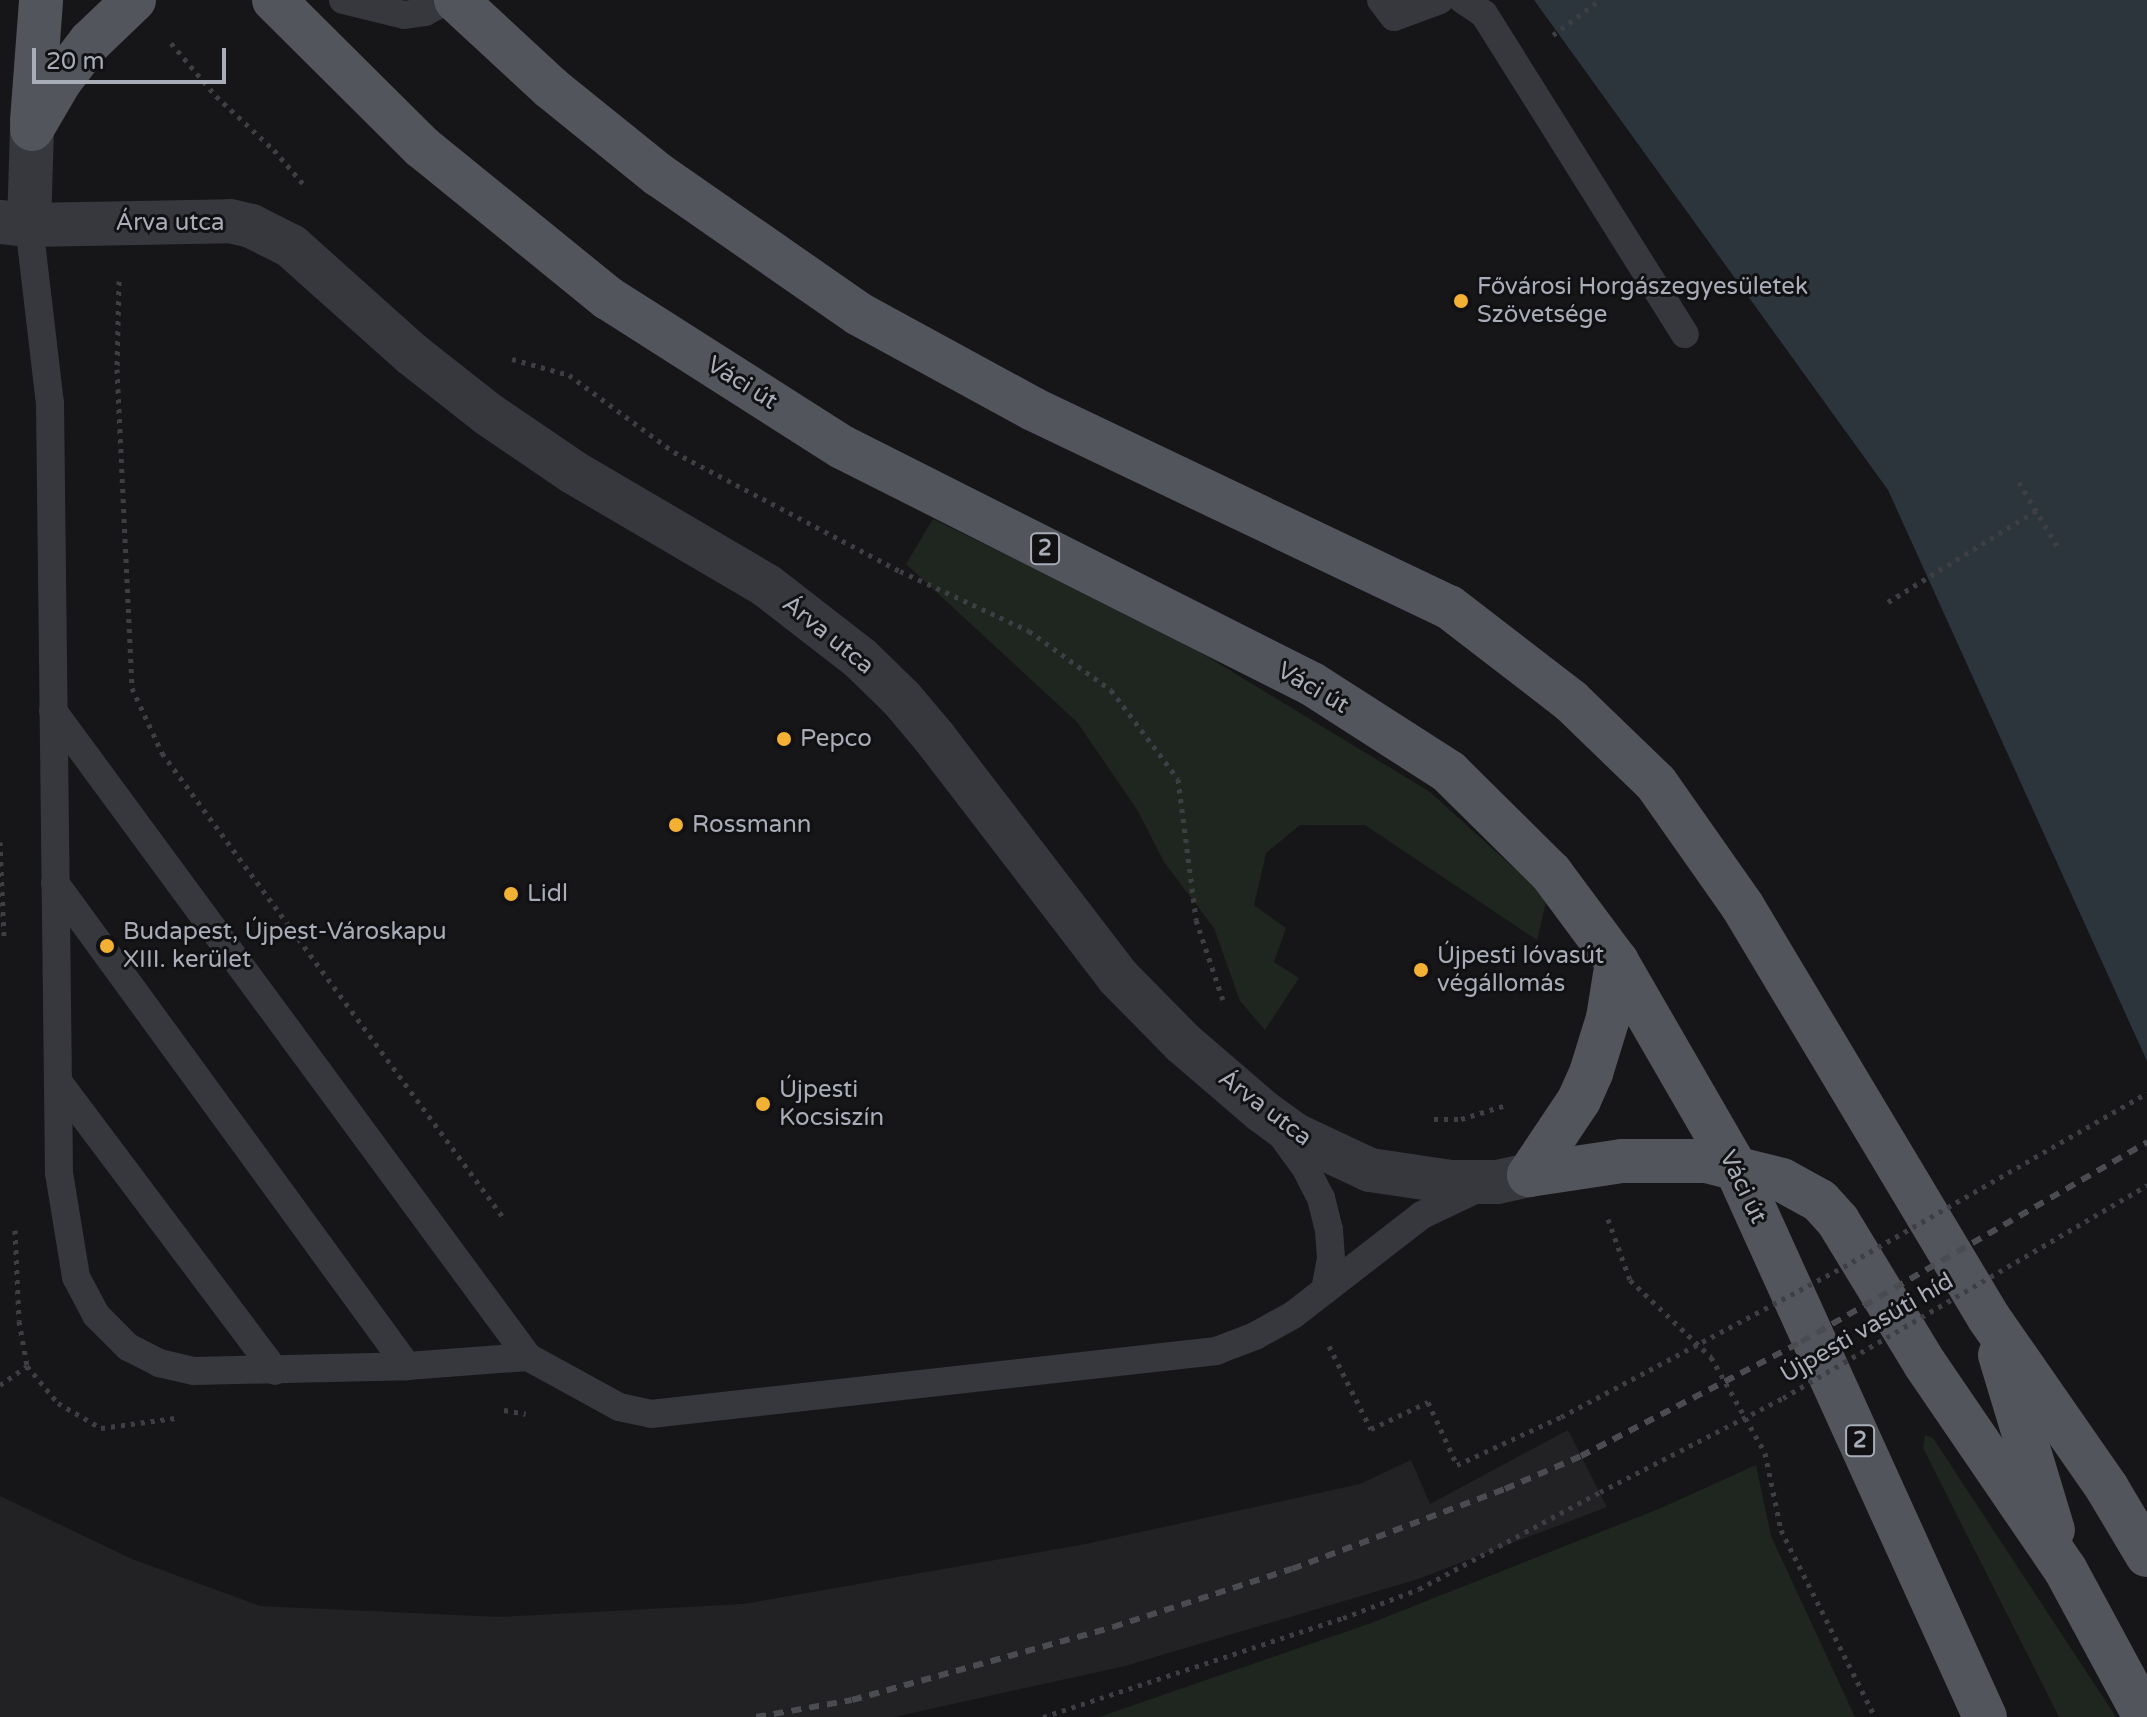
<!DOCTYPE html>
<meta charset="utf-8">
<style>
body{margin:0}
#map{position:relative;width:2147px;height:1717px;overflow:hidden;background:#161618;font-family:"Varela Round",sans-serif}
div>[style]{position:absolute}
.built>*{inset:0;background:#222225}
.green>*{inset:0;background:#1e261f}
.water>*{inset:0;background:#2c353c}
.path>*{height:5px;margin-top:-2.5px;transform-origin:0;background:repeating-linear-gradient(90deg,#3d3f44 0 4px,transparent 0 10px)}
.service>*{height:28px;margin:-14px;padding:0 14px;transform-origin:14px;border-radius:14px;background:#37383d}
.minor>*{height:44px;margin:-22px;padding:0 22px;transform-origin:22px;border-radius:22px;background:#37383d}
.primary>*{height:44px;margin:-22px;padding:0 22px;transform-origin:22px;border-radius:22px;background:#53555c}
.rail>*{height:6px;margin-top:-3px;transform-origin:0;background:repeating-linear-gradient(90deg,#4a4c52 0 10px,transparent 0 18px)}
.path-bridge>*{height:5px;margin-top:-2.5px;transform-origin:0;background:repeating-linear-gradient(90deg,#3d3f44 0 4px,transparent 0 10px)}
.dots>*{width:22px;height:22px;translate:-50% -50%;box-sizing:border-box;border:4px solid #111113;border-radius:50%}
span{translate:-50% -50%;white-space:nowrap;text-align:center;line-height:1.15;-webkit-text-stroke:6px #111113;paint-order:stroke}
.shield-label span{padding:2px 6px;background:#111113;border:2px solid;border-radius:6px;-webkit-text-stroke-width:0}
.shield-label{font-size:22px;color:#a8adb8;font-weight:700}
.street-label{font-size:24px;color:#a8adb8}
.poi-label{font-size:24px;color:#a8adb8}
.left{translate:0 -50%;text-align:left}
.scale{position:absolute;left:32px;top:48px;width:194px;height:36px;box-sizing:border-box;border:4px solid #a8adb8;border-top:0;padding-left:10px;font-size:24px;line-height:28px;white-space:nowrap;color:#a8adb8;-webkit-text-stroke:6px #111113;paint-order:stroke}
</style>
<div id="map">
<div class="built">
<div style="clip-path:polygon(1568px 1430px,1607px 1507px,1418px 1579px,1125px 1666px,894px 1717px,0 1717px,0 1496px,132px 1559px,260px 1606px,499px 1617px,744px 1604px,1086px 1544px,1360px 1484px,1411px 1460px,1430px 1504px)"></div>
</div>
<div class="green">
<div style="clip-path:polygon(933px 519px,1175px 637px,1430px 792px,1547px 898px,1537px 940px,1365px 825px,1300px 825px,1266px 853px,1254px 905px,1286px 928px,1274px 962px,1299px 978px,1265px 1030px,1240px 1001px,1214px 928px,1164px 862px,1138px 811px,1077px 722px,906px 564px)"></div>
<div style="clip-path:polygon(1925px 1435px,1933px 1438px,2116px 1717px,2059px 1717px,1923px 1448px)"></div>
<div style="clip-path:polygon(1756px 1465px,1771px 1536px,1855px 1717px,1099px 1717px,1371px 1623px,1661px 1508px)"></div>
</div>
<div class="water">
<div style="clip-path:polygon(1534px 0,2147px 0,2147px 1061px,1888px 490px)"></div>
</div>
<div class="path">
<div style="left:1553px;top:35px;width:59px;rotate:-36.7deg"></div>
<div style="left:171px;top:43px;width:70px;rotate:49.7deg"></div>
<div style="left:216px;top:96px;width:79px;rotate:43deg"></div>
<div style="left:274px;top:150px;width:49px;rotate:49.1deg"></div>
<div style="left:119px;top:281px;width:88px;rotate:91.3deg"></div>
<div style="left:117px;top:369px;width:319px;rotate:87.3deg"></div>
<div style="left:132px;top:688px;width:72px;rotate:65.2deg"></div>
<div style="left:162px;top:753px;width:576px;rotate:53.69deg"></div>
<div style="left:512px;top:359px;width:59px;rotate:15.7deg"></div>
<div style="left:569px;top:375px;width:130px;rotate:36.3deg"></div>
<div style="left:674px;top:452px;width:255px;rotate:27.8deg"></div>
<div style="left:900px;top:571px;width:142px;rotate:24.9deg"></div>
<div style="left:1029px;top:631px;width:101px;rotate:35.7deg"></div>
<div style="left:1111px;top:690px;width:111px;rotate:53deg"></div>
<div style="left:1178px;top:779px;width:142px;rotate:82.7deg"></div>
<div style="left:1196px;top:920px;width:84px;rotate:71.4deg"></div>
<div style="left:2019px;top:482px;width:74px;rotate:59.3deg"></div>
<div style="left:1888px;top:602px;width:175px;rotate:-31.7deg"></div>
<div style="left:0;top:842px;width:94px;rotate:87.6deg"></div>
<div style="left:1434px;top:1119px;width:27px"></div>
<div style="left:1461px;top:1119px;width:47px;rotate:-17.3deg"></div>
<div style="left:1608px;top:1219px;width:65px;rotate:70.2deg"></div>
<div style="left:1630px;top:1280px;width:112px;rotate:43.5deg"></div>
<div style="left:1711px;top:1357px;width:110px;rotate:60.6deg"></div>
<div style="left:1765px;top:1453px;width:79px;rotate:78.3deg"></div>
<div style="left:1781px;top:1530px;width:209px;rotate:63.3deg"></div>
<div style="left:15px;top:1230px;width:91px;rotate:87.5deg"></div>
<div style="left:19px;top:1321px;width:46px;rotate:79.9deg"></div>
<div style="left:27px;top:1366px;width:48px;rotate:50deg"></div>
<div style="left:58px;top:1403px;width:50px;rotate:30.2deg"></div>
<div style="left:101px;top:1428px;width:75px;rotate:-7.7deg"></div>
<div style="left:1329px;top:1346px;width:93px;rotate:63.2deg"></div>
<div style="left:1371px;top:1429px;width:63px;rotate:-25.3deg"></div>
<div style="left:1428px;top:1402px;width:69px;rotate:65.3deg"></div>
<div style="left:1457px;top:1465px;width:115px;rotate:-24.8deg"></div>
<div style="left:0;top:1385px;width:33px;rotate:-35deg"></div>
<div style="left:504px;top:1410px;width:22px;rotate:10deg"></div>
<div style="left:1043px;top:1717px;width:316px;rotate:-18.3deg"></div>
<div style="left:1343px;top:1618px;width:81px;rotate:-20.9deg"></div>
<div style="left:1419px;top:1589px;width:205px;rotate:-28.2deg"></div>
</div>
<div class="service">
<div style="left:343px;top:0;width:63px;rotate:13.8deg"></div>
<div style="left:404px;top:15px;width:21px;rotate:-8deg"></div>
<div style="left:425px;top:12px;width:26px;rotate:-28deg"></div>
<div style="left:1381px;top:0;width:21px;rotate:53deg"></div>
<div style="left:1394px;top:17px;width:49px;rotate:-20.3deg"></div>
<div style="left:1463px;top:0;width:25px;rotate:34deg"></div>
<div style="left:1484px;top:14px;width:378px;rotate:57.9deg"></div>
<div style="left:29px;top:225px;width:179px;rotate:83.3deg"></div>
<div style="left:50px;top:403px;width:770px;rotate:89.33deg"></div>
<div style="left:59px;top:1173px;width:105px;rotate:80.7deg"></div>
<div style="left:76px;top:1277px;width:43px;rotate:62.2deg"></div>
<div style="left:96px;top:1315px;width:45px;rotate:45deg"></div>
<div style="left:128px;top:1347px;width:35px;rotate:27deg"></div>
<div style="left:159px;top:1363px;width:36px;rotate:13deg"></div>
<div style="left:194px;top:1371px;width:213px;rotate:-1.3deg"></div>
<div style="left:407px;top:1366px;width:121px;rotate:-4.3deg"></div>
<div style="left:53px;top:711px;width:802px;rotate:53.67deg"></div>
<div style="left:528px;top:1357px;width:104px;rotate:28.8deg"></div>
<div style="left:619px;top:1407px;width:33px;rotate:12deg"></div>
<div style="left:651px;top:1414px;width:569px;rotate:-6.36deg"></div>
<div style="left:1216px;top:1351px;width:42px;rotate:-21deg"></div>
<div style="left:1255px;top:1336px;width:43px;rotate:-28.9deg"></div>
<div style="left:1293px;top:1315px;width:163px;rotate:-37.8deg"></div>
<div style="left:1422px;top:1215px;width:61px;rotate:-25.3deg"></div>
<div style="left:55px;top:883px;width:598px;rotate:53.92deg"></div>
<div style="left:59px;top:1083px;width:360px;rotate:53.1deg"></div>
<div style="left:1280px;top:1133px;width:42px;rotate:53.7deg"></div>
<div style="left:1305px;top:1167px;width:35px;rotate:63deg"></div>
<div style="left:1321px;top:1198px;width:33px;rotate:76deg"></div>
<div style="left:1329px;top:1230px;width:29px;rotate:86deg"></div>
<div style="left:1331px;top:1259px;width:32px;rotate:101deg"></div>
</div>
<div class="minor">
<div style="left:0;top:222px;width:29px;rotate:6deg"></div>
<div style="left:29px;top:225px;width:201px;rotate:-1.1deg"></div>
<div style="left:230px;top:221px;width:22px;rotate:13deg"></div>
<div style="left:251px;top:226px;width:45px;rotate:26.6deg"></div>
<div style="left:291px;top:246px;width:164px;rotate:41.8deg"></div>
<div style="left:413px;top:355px;width:95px;rotate:38.2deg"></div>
<div style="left:488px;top:414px;width:103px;rotate:34.3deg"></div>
<div style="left:573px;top:472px;width:225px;rotate:30.4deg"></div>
<div style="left:767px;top:586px;width:119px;rotate:37.8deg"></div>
<div style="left:861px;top:659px;width:57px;rotate:44.3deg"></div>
<div style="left:902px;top:699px;width:50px;rotate:49.9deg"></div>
<div style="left:934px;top:737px;width:302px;rotate:52.5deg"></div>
<div style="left:1118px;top:977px;width:93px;rotate:45.4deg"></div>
<div style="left:1183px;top:1043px;width:104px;rotate:40.7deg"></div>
<div style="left:1262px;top:1111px;width:41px;rotate:36deg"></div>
<div style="left:1295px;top:1135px;width:83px;rotate:25deg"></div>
<div style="left:1370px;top:1170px;width:82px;rotate:8.4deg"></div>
<div style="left:1451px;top:1182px;width:46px"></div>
<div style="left:1497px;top:1182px;width:33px;rotate:-12deg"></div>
<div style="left:29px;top:225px;width:96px;rotate:-88.2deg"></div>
</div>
<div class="primary">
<div style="left:274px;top:0;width:209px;rotate:44.8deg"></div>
<div style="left:422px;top:147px;width:240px;rotate:39.1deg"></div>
<div style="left:608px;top:298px;width:277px;rotate:32.5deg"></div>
<div style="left:842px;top:447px;width:526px;rotate:26.76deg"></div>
<div style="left:1312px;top:684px;width:163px;rotate:32.7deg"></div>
<div style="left:1449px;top:772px;width:144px;rotate:44.7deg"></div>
<div style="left:1551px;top:873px;width:111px;rotate:53.4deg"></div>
<div style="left:1617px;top:962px;width:236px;rotate:60deg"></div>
<div style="left:1735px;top:1166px;width:605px;rotate:65.6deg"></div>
<div style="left:456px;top:0;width:129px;rotate:42.8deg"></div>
<div style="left:551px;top:88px;width:139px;rotate:38.9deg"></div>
<div style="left:659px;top:175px;width:244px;rotate:34.8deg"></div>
<div style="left:859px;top:314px;width:198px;rotate:28.6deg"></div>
<div style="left:1033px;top:409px;width:461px;rotate:25.5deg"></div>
<div style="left:1449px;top:607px;width:154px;rotate:37.6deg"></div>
<div style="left:1571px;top:701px;width:118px;rotate:44deg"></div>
<div style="left:1656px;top:783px;width:151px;rotate:54.9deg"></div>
<div style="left:1743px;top:907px;width:479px;rotate:59.1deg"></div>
<div style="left:1989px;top:1318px;width:207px;rotate:55.2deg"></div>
<div style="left:2107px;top:1488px;width:78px;rotate:59.2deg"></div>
<div style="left:32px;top:121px;width:121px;rotate:-85.7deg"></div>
<div style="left:32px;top:129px;width:56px;rotate:-59.7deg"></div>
<div style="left:60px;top:81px;width:49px;rotate:-52.4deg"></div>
<div style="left:90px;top:42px;width:61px;rotate:-43.7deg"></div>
<div style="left:1529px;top:1175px;width:94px;rotate:-8.6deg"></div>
<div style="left:1622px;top:1161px;width:84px"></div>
<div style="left:1706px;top:1161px;width:78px;rotate:14deg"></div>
<div style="left:1782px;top:1180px;width:43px;rotate:28.9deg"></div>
<div style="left:1820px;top:1201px;width:27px;rotate:48deg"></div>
<div style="left:1838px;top:1221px;width:167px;rotate:58.7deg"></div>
<div style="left:1925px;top:1364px;width:248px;rotate:55.7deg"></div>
<div style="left:2065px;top:1569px;width:168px;rotate:61.6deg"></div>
<div style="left:1529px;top:1175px;width:90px;rotate:-56.3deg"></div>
<div style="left:1579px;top:1100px;width:30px;rotate:-66deg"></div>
<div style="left:1591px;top:1073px;width:58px;rotate:-72.8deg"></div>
<div style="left:1608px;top:1018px;width:57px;rotate:-80.9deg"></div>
<div style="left:2000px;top:1355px;width:183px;rotate:73.2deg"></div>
</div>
<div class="rail">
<div style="left:756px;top:1717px;width:97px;rotate:-10deg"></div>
<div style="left:852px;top:1700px;width:271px;rotate:-15.6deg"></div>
<div style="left:1113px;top:1627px;width:188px;rotate:-18deg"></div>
<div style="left:1292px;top:1569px;width:228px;rotate:-20.6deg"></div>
<div style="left:1505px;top:1489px;width:83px;rotate:-23.5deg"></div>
<div style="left:1581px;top:1456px;width:248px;rotate:-27.4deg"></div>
<div style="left:1801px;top:1342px;width:400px;rotate:-30deg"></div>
</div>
<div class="path-bridge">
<div style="left:1561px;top:1417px;width:330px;rotate:-28deg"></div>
<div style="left:1852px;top:1262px;width:340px;rotate:-29.8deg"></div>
<div style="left:1600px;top:1492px;width:206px;rotate:-27.2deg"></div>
<div style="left:1783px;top:1398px;width:422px;rotate:-30.3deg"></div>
</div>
<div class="dots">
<div style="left:1461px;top:301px;background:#f2b134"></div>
<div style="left:784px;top:739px;background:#f2b134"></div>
<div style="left:676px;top:825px;background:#f2b134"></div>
<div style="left:511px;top:894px;background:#f2b134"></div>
<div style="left:107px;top:946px;background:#f2b134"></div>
<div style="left:1421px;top:970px;background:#f2b134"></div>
<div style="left:763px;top:1104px;background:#f2b134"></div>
</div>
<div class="shield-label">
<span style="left:1045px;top:549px">2</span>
<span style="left:1860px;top:1441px">2</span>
</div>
<div class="street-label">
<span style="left:170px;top:223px">Árva utca</span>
<span style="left:742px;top:383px;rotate:32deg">Váci út</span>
<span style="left:828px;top:635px;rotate:39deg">Árva utca</span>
<span style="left:1313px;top:688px;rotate:30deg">Váci út</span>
<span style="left:1265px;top:1108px;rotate:37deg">Árva utca</span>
<span style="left:1743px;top:1187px;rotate:64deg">Váci út</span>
<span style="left:1867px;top:1328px;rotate:-30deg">Újpesti vasúti híd</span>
</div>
<div class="poi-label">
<span class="left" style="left:1477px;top:301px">Fővárosi Horgászegyesületek<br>Szövetsége</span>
<span class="left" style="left:800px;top:739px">Pepco</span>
<span class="left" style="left:692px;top:825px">Rossmann</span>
<span class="left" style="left:527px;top:894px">Lidl</span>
<span class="left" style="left:123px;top:946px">Budapest, Újpest-Városkapu<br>XIII. kerület</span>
<span class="left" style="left:1437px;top:970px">Újpesti lóvasút<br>végállomás</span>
<span class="left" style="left:779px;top:1104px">Újpesti<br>Kocsiszín</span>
</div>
<div class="scale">20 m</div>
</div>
